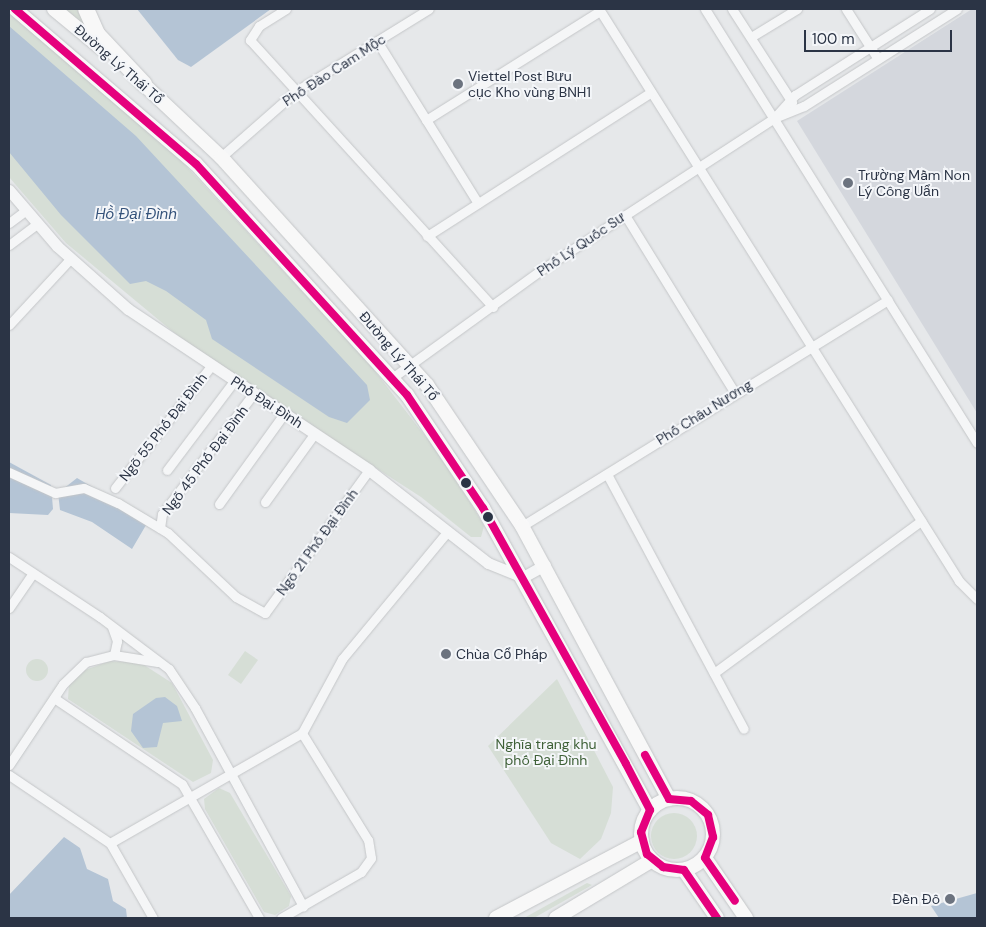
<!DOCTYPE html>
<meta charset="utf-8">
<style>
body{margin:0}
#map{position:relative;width:986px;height:927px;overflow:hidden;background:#e6e8ea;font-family:"DM Sans",sans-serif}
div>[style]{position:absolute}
.built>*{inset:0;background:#d4d7dd}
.green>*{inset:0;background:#d6ded6}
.round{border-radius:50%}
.water>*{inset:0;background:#b4c4d5}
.roads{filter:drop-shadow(0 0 1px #c4c6c8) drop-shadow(0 0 1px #c4c6c8)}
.minor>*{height:9px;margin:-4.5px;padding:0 4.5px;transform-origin:4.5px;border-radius:4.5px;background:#f5f6f7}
.tertiary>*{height:11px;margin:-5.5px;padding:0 5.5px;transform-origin:5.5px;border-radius:5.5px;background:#f5f6f7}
.primary>*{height:14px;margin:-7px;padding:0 7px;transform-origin:7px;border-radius:7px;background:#f8f8f8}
.primary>.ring{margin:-7px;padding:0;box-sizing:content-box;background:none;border:14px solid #f8f8f8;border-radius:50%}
.motorway>*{height:16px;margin:-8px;padding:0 8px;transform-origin:8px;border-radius:8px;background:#f8f8f8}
.bus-1>*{height:8px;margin:-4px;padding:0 4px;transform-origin:4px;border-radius:4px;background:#e5007d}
.dots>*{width:14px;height:14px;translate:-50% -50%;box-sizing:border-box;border:2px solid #f4f6f9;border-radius:50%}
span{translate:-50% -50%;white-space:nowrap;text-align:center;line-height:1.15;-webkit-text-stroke:4px #f4f6f9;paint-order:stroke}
.street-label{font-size:14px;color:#2b3445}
.poi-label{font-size:14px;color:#2b3445}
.left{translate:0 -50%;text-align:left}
.right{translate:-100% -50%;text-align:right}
.park-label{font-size:14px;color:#3f6138}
.water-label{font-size:15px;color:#34527a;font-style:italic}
.frame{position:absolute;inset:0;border:10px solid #2b3445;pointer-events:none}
.scale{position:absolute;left:804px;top:30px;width:148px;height:22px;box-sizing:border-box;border:2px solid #2b3445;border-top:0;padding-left:6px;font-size:15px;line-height:18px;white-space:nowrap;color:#2b3445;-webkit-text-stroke:4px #f4f6f9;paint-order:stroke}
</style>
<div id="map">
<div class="built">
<div style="clip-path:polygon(972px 9px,977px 9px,977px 413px,797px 121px)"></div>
</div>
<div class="green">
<div style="clip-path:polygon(62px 9px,81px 9px,90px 32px)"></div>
<div style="clip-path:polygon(9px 11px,163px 141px,371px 366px,435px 449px,476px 512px,484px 526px,481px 537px,471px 537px,421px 497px,201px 355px,66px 243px,9px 177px)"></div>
<div style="clip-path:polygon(245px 651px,258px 660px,241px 684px,228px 675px)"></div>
<div class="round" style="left:26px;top:659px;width:22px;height:22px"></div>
<div style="clip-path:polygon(110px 661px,141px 663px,172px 683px,213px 760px,211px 773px,193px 782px,68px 699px,69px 683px,85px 670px)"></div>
<div style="clip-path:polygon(557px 679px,613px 787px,611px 813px,601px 839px,580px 859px,551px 843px,488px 746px)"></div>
<div style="clip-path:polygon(219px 788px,230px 793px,291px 896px,289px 906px,275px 915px,264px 912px,205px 809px,204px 799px)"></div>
<div class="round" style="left:651px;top:813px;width:46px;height:46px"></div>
<div style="clip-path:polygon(587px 883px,592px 885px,534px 918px,524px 918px)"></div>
</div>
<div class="water">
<div style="clip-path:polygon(137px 9px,271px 9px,191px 67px,178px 60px)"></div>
<div style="clip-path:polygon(9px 26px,136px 136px,367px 385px,370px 400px,347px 423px,329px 417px,212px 339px,206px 320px,166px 291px,146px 281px,130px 284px,61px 215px,9px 152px)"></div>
<div style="clip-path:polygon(9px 462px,51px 485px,53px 509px,48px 515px,9px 513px)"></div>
<div style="clip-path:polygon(77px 478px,149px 520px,132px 549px,92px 522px,60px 510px,58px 493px)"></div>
<div style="clip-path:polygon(165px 697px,177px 706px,182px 721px,163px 723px,157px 747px,143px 748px,131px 731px,133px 714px,156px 698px)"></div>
<div style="clip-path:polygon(64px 837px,80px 848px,87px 869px,108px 879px,113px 901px,126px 909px,127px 918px,9px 918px,9px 895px)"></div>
<div style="clip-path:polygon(977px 893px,977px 918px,939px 918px,931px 906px)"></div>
</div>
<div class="roads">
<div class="minor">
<div style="left:286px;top:9px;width:32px;rotate:148deg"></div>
<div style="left:259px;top:26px;width:17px;rotate:123deg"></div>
<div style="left:250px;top:40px;width:361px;rotate:47.7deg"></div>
<div style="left:599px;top:9px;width:676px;rotate:57.81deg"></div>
<div style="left:959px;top:581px;width:25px;rotate:45deg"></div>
<div style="left:705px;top:9px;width:512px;rotate:57.92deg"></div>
<div style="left:732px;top:9px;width:111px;rotate:57.2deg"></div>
<div style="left:846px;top:9px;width:59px;rotate:57.4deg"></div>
<div style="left:751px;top:37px;width:54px;rotate:-31.3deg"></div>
<div style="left:377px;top:41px;width:191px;rotate:58.1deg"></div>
<div style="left:775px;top:117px;width:30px;rotate:-48deg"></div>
<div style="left:795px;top:95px;width:160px;rotate:-32.5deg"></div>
<div style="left:426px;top:120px;width:205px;rotate:-32.1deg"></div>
<div style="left:221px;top:157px;width:100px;rotate:-41.3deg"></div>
<div style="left:296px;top:91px;width:156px;rotate:-31.7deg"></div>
<div style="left:625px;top:215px;width:209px;rotate:58.3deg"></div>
<div style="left:9px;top:223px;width:21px;rotate:-37deg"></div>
<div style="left:427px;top:236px;width:266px;rotate:-32.7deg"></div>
<div style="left:9px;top:245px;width:36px;rotate:-37deg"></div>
<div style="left:9px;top:325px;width:91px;rotate:-47.2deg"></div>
<div style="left:392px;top:378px;width:184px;rotate:-35.9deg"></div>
<div style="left:541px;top:270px;width:278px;rotate:-33.1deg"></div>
<div style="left:774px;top:118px;width:32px;rotate:-22deg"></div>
<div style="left:804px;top:106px;width:181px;rotate:-32.4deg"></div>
<div style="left:167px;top:470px;width:111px;rotate:-53deg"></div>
<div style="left:9px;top:472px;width:51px;rotate:24.5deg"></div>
<div style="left:55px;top:493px;width:29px;rotate:-10deg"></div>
<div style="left:84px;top:488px;width:37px;rotate:24deg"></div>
<div style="left:118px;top:503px;width:58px;rotate:31deg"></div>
<div style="left:168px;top:533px;width:93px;rotate:43.3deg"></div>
<div style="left:236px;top:597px;width:33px;rotate:29deg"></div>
<div style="left:265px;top:613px;width:177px;rotate:-54deg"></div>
<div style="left:607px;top:474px;width:289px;rotate:61.8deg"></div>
<div style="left:115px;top:488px;width:155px;rotate:-51.8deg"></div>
<div style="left:265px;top:502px;width:85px;rotate:-54.1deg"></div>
<div style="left:219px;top:504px;width:111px;rotate:-54.2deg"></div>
<div style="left:522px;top:526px;width:430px;rotate:-31.7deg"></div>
<div style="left:160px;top:528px;width:14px;rotate:-82deg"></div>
<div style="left:162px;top:514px;width:151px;rotate:-52.8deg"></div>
<div style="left:9px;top:557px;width:109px;rotate:33.4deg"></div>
<div style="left:100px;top:617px;width:86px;rotate:37deg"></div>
<div style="left:169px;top:669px;width:47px;rotate:56.3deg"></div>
<div style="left:195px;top:708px;width:226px;rotate:61.4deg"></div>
<div style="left:9px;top:608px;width:42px;rotate:-55.6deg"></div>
<div style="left:112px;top:627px;width:15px;rotate:70deg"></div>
<div style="left:117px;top:641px;width:14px;rotate:102deg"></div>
<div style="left:714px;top:673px;width:257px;rotate:-36.3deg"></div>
<div style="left:54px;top:698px;width:154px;rotate:33.9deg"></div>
<div style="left:182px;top:784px;width:155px;rotate:60.1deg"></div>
<div style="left:9px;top:765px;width:97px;rotate:-56.3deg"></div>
<div style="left:63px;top:684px;width:32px;rotate:-44deg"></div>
<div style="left:86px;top:662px;width:29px;rotate:-14deg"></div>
<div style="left:114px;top:655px;width:44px;rotate:9.2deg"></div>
<div style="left:9px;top:775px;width:122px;rotate:34deg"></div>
<div style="left:110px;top:843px;width:86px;rotate:60.2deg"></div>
<div style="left:110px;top:843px;width:221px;rotate:-29.8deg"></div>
<div style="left:302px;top:733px;width:84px;rotate:-61.6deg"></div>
<div style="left:342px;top:659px;width:166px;rotate:-50.4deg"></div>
<div style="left:281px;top:918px;width:92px;rotate:-29.9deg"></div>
<div style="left:361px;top:872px;width:17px;rotate:-54deg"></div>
<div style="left:371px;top:858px;width:18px;rotate:-99deg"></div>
<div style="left:368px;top:840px;width:126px;rotate:-121.7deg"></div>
</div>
<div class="tertiary">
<div style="left:9px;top:190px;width:74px;rotate:49.4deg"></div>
<div style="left:57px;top:246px;width:95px;rotate:41.6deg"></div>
<div style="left:128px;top:309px;width:290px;rotate:33.7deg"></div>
<div style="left:369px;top:470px;width:151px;rotate:38deg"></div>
<div style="left:488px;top:563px;width:38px;rotate:22deg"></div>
<div style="left:523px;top:577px;width:25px;rotate:-29deg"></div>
</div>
<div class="primary">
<div style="left:15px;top:9px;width:238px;rotate:40.6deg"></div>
<div style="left:196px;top:164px;width:313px;rotate:47.6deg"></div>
<div style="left:407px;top:395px;width:136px;rotate:56.1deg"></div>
<div style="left:483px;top:508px;width:345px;rotate:61.1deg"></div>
<div style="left:54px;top:9px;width:67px;rotate:39.6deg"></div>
<div style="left:136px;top:77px;width:117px;rotate:43.3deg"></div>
<div style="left:221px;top:157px;width:307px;rotate:47.9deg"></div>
<div style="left:427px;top:385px;width:170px;rotate:56deg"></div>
<div style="left:522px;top:526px;width:310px;rotate:61.7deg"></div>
<div class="ring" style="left:641px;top:798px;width:58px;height:58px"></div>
<div style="left:705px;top:858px;width:73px;rotate:55.7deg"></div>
<div style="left:684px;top:870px;width:58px;rotate:55.5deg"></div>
<div style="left:496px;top:918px;width:165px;rotate:-27.8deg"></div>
<div style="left:556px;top:918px;width:112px;rotate:-31.1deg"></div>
</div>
<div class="motorway">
<div style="left:86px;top:9px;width:27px;rotate:66deg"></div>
<div style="left:97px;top:34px;width:69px;rotate:46.8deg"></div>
</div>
</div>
<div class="bus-1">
<div style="left:15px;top:9px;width:238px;rotate:40.6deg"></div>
<div style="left:196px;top:164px;width:313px;rotate:47.6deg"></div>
<div style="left:407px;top:395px;width:136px;rotate:56.1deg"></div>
<div style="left:483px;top:508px;width:293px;rotate:60.8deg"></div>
<div style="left:626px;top:764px;width:52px;rotate:62.4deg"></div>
<div style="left:650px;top:810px;width:24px;rotate:112deg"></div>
<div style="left:641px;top:832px;width:23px;rotate:75deg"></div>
<div style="left:647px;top:854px;width:21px;rotate:39deg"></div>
<div style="left:663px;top:867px;width:21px;rotate:8deg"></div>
<div style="left:684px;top:870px;width:58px;rotate:55.5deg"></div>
<div style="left:645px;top:755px;width:50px;rotate:61.4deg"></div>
<div style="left:669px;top:799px;width:22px;rotate:5deg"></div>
<div style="left:691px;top:801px;width:22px;rotate:39deg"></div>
<div style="left:708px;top:815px;width:23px;rotate:77deg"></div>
<div style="left:713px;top:837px;width:22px;rotate:111deg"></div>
<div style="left:705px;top:858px;width:52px;rotate:55.1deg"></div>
</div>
<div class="dots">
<div style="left:458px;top:84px;background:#6c737f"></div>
<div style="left:848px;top:183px;background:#6c737f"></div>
<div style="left:466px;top:483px;background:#2b3445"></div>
<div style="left:488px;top:517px;background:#2b3445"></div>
<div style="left:446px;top:654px;background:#6c737f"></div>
<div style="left:950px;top:899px;background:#6c737f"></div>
</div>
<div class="street-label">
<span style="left:119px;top:64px;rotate:41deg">Đường Lý Thái Tổ</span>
<span style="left:334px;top:70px;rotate:-33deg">Phố Đào Cam Mộc</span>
<span style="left:581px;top:244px;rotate:-34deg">Phố Lý Quốc Sư</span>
<span style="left:399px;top:356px;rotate:49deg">Đường Lý Thái Tổ</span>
<span style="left:267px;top:402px;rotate:33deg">Phố Đại Đình</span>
<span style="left:704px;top:412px;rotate:-32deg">Phố Châu Nương</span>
<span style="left:163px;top:427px;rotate:-52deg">Ngõ 55 Phố Đại Đình</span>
<span style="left:205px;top:460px;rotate:-53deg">Ngõ 45 Phố Đại Đình</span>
<span style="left:317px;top:542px;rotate:-54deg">Ngõ 21 Phố Đại Đình</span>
</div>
<div class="poi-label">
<span class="left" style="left:468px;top:84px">Viettel Post Bưu<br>cục Kho vùng BNH1</span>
<span class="left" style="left:858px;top:183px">Trường Mầm Non<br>Lý Công Uẩn</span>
<span class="left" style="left:456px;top:654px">Chùa Cổ Pháp</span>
<span class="right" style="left:940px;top:899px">Đền Đô</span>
</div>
<div class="park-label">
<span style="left:546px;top:752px">Nghĩa trang khu<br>phố Đại Đình</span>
</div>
<div class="water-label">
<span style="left:136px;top:215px">Hồ Đại Đình</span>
</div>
<div class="frame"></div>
<div class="scale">100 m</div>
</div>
